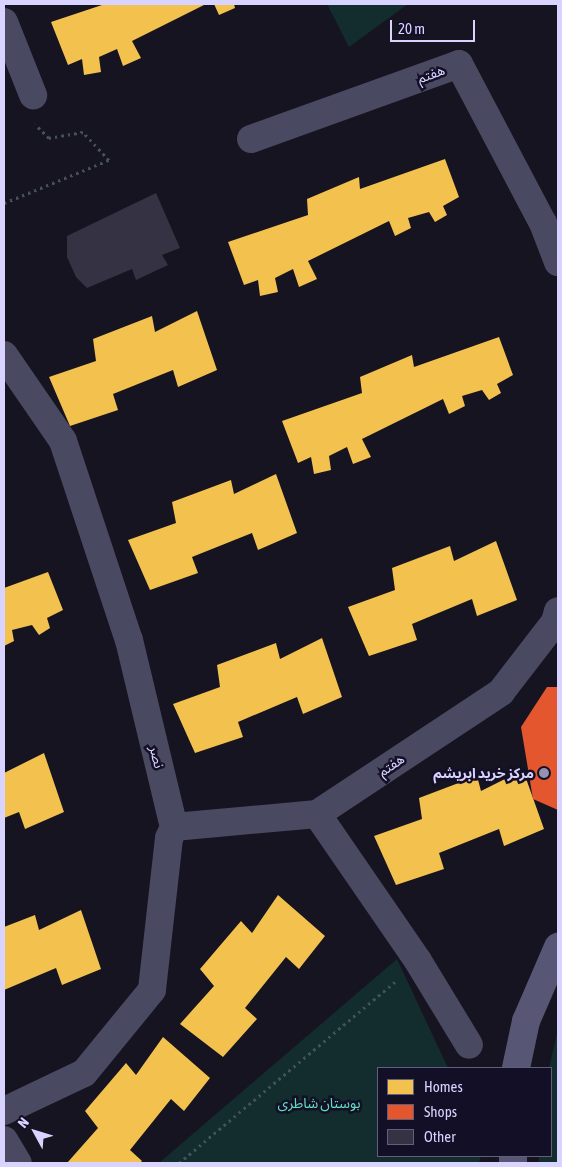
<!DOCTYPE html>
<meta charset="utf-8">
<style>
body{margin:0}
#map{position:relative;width:562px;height:1167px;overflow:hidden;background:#161421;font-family:"Asap Condensed","Noto Sans Arabic",sans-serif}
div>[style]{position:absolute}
.green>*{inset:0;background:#132c2d}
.homes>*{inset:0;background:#f2c14e}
.shops>*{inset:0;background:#e4572e}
.building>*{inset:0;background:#343243}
.path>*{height:3px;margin-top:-1.5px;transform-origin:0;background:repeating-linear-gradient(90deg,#44505f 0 2.5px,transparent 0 6.5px)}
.street>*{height:28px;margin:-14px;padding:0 14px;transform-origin:14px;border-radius:14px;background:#4a4962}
.secondary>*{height:28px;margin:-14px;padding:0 14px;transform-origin:14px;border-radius:14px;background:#575674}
.dots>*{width:14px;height:14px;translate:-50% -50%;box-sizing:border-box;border:2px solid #130f26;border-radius:50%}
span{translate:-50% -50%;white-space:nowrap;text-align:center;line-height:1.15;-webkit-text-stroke:5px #130f26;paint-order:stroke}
.street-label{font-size:14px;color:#d9d4ff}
.poi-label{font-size:14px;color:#d9d4ff;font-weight:700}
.right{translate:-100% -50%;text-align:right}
.park-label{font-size:14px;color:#5fe0c0}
.frame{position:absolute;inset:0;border:5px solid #d9d4ff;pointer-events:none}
.legend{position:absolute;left:377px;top:1067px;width:175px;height:90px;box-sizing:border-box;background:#130f26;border:1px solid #625e7d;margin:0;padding:6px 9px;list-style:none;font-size:15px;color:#d9d4ff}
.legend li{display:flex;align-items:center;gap:10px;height:25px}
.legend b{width:25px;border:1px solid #625e7d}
.north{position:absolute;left:10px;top:1107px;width:50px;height:50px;-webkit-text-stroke:4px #130f26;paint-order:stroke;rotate:309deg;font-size:14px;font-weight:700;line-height:20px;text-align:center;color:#d9d4ff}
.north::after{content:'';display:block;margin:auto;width:18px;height:22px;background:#d9d4ff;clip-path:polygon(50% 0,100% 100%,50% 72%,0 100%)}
.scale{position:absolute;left:390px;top:20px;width:85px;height:22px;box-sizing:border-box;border:2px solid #d9d4ff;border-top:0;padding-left:6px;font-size:15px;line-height:18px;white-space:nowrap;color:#d9d4ff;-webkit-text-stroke:4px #130f26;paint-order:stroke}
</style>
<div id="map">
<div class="green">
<div style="clip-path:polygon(327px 4px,408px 4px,349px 47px)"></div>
<div style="clip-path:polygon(397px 959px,448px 1068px,378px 1068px,378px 1156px,481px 1156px,479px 1163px,159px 1163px)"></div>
<div style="clip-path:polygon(558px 1029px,558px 1163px,539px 1163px,539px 1156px,551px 1156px,549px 1068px)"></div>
</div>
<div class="homes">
<div style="clip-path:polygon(105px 4px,206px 4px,132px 41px,141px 58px,123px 66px,117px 49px,99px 57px,101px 72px,84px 75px,82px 59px,68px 65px,51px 22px)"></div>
<div style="clip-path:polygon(214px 4px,234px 4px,235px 8px,219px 15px)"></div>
<div style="clip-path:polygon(445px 159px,459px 197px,443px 206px,447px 215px,435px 222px,429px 212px,408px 218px,411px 228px,395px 236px,389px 221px,308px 261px,317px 279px,299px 287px,293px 269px,275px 278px,278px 292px,260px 296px,258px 280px,244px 285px,228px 242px,308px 215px,307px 199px,359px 177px,360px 189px)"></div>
<div style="clip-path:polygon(197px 311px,217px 370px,178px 387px,173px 370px,113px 394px,118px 410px,70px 426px,49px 377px,96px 361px,93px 339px,152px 316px,155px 332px)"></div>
<div style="clip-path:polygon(499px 337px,513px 375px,497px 384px,501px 393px,489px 400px,482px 390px,462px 396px,465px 406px,449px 414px,443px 399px,362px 439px,371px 457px,353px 464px,347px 447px,329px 456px,331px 470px,314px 474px,311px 457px,298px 463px,282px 421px,362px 393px,360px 377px,412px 355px,414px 367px)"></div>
<div style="clip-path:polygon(276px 474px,297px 533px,258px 550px,252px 533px,192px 557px,198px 573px,150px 590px,128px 540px,176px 523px,172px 502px,231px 480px,234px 494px)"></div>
<div style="clip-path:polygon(496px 541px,517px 600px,477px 616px,472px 599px,412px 624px,417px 640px,369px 656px,348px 607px,395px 590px,392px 568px,450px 546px,454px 561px)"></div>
<div style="clip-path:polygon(48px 572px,63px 610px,47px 618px,50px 628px,39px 635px,32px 625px,12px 630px,14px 641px,4px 646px,4px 588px)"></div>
<div style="clip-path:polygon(322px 638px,342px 697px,303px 714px,297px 697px,238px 722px,243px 737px,195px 753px,173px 704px,220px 687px,217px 665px,276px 643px,280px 659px)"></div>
<div style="clip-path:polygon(44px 753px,64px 812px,25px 829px,19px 812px,4px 818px,4px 773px)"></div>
<div style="clip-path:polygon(523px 770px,544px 829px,504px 846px,499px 829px,439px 853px,444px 869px,396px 885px,374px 836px,422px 819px,419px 798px,477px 776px,481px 791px)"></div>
<div style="clip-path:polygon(278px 895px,325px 936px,299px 969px,286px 957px,245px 1008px,257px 1019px,223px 1057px,180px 1024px,214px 986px,200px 969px,241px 921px,252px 933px)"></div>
<div style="clip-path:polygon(81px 910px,101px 969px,62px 985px,56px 968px,4px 990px,4px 927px,35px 915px,39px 930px)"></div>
<div style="clip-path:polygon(163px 1037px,210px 1078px,184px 1111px,171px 1099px,130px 1150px,142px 1161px,140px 1163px,67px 1163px,98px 1128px,85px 1111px,126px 1063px,136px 1075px)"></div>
</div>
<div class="shops">
<div style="clip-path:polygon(547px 687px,558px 687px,558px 810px,533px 799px,521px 727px)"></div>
</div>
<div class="building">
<div style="clip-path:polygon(156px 193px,180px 248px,162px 255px,168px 265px,136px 280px,132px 269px,87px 288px,76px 277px,67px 257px,67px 236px)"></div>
</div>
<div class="path">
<div style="left:4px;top:203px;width:113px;rotate:-22.3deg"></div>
<div style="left:109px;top:160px;width:38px;rotate:-133deg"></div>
<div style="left:83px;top:132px;width:35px;rotate:170deg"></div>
<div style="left:49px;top:138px;width:20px;rotate:-135deg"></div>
<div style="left:179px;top:1163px;width:285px;rotate:-40deg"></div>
</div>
<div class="street">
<div style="left:4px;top:22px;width:79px;rotate:68.3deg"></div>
<div style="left:251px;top:139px;width:221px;rotate:-19.8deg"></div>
<div style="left:459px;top:64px;width:180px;rotate:62.2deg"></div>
<div style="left:543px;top:223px;width:42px;rotate:69deg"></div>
<div style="left:4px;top:355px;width:104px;rotate:55.5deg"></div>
<div style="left:63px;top:441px;width:210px;rotate:71.7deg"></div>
<div style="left:129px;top:640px;width:192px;rotate:76.5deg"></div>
<div style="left:174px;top:827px;width:12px;rotate:114deg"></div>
<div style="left:169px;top:838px;width:153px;rotate:96.4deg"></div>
<div style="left:152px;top:990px;width:107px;rotate:129.3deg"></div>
<div style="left:84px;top:1073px;width:89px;rotate:154.6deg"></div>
<div style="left:317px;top:814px;width:178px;rotate:55.5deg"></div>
<div style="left:418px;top:961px;width:98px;rotate:58.7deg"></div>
<div style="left:174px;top:827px;width:144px;rotate:-5.2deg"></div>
<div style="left:317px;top:814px;width:221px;rotate:-33.5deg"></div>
<div style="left:501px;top:692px;width:88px;rotate:-52.4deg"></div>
<div style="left:555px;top:622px;width:11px;rotate:-75deg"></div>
<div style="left:4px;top:1140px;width:27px;rotate:59deg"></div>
</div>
<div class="secondary">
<div style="left:516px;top:1068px;width:48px;rotate:-78deg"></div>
<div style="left:526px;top:1021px;width:81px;rotate:-66.6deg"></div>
<div style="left:513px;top:1156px;width:7px;rotate:90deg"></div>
</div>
<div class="dots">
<div style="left:544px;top:773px;background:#9591b1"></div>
</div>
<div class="street-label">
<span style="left:431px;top:74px;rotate:-20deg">هفتم</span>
<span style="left:157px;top:757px;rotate:76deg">نصر</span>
<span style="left:391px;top:765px;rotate:-34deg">هفتم</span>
</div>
<div class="poi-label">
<span class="right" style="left:534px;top:773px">مرکز خرید ابریشم</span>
</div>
<div class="park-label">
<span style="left:319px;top:1103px">بوستان شاطری</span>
</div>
<div class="frame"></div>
<ul class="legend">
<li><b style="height:14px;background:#f2c14e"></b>Homes</li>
<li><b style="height:14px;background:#e4572e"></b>Shops</li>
<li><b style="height:14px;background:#343243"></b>Other</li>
</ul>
<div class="north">N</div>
<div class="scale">20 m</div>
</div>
